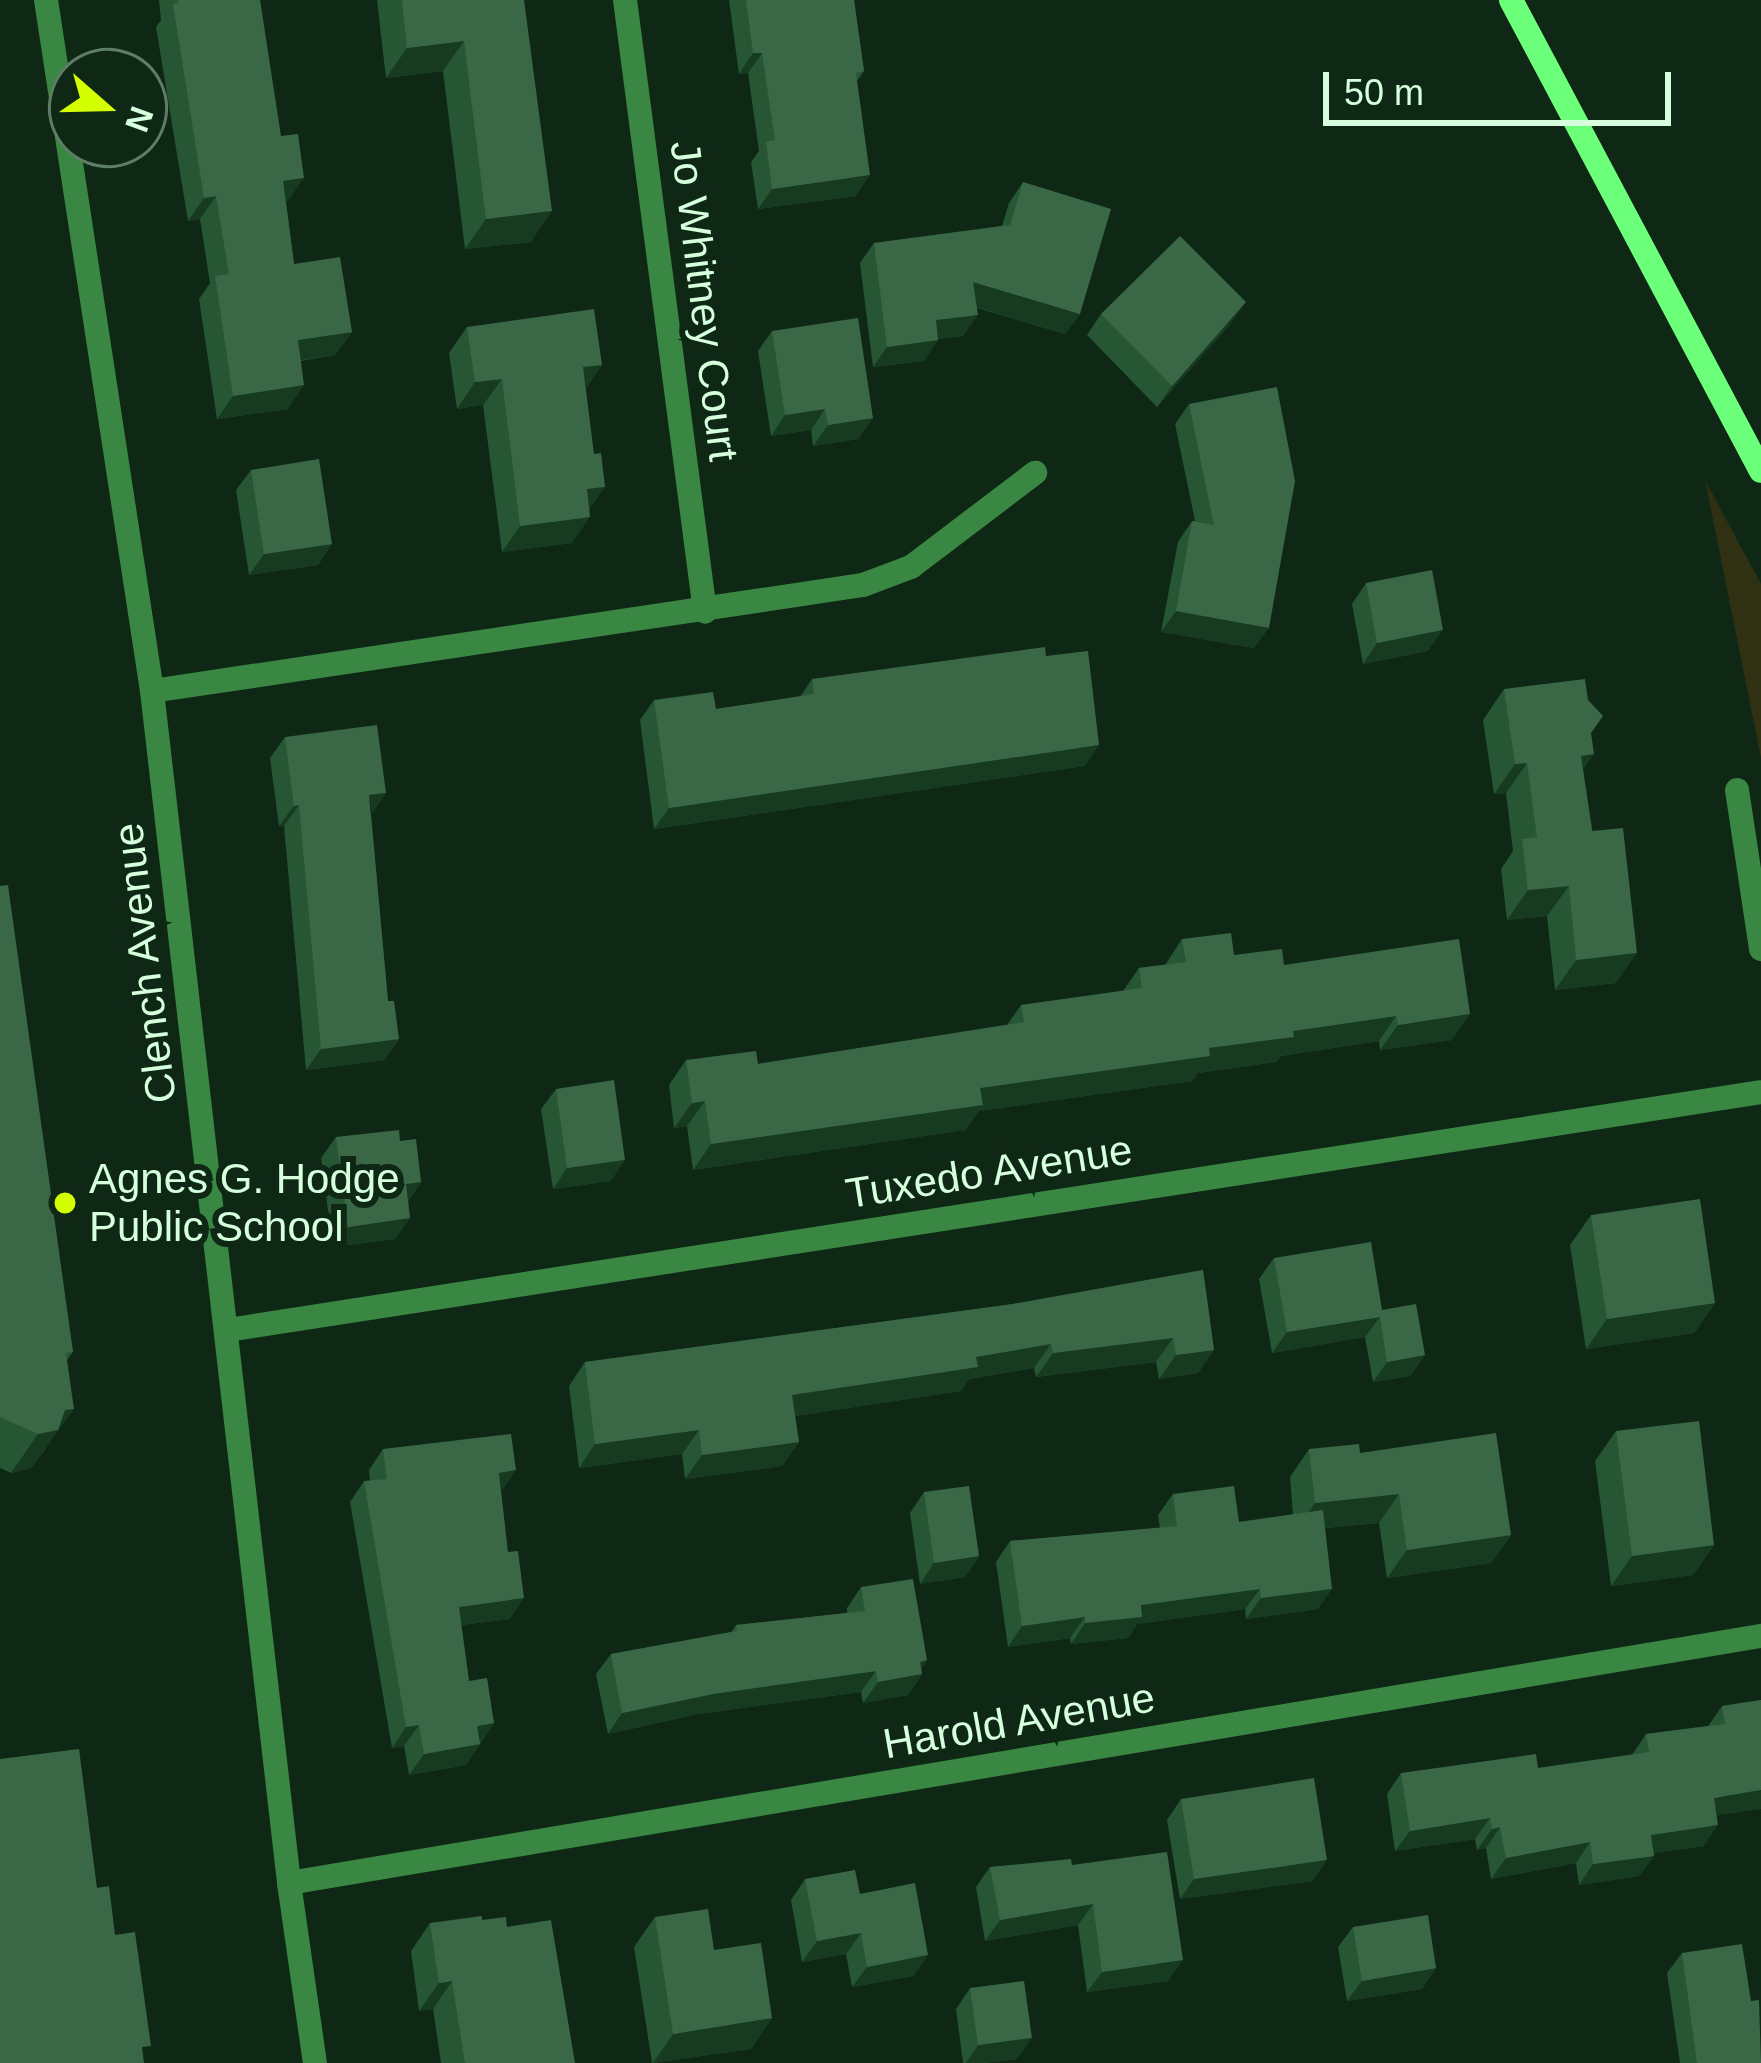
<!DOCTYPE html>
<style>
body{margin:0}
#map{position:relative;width:1761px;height:2063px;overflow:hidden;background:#0f2715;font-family:Arial,sans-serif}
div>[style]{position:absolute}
.green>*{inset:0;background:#303112}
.minor>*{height:24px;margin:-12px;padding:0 12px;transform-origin:12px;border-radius:12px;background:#398742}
.secondary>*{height:24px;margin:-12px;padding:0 12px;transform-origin:12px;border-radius:12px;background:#6cff7a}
.wall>*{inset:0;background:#275634}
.shaded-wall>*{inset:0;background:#163b20}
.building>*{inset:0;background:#3a6846}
.dots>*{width:33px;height:33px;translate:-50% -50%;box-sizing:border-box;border:6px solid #0f2715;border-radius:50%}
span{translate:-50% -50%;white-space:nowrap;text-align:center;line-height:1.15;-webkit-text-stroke:12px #0f2715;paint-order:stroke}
.street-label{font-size:42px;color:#d5ffdd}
.poi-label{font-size:42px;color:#d5ffdd}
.left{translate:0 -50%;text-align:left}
.north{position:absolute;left:48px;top:48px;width:120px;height:120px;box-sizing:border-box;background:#0f2715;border:3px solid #5e7d65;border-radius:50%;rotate:110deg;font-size:33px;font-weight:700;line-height:48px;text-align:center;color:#d5ffdd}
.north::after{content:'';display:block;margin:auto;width:42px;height:54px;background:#d3ff01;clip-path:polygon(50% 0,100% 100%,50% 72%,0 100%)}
.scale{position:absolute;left:1323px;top:72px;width:348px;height:54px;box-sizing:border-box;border:6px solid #d5ffdd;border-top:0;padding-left:15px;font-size:36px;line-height:42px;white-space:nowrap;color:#d5ffdd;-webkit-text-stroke:9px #0f2715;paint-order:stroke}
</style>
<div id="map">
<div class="green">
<div style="clip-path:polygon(1705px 480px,1761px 584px,1761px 758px)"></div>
</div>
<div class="minor">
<div style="left:46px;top:0;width:699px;rotate:81.28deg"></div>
<div style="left:152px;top:691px;width:1200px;rotate:83.44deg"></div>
<div style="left:289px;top:1883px;width:182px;rotate:81.8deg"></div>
<div style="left:625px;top:0;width:617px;rotate:82.55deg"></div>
<div style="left:152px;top:691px;width:719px;rotate:-8.48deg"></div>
<div style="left:863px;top:585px;width:51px;rotate:-20.6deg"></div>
<div style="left:911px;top:567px;width:156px;rotate:-37.2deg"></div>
<div style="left:1737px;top:790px;width:161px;rotate:81.4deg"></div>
<div style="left:228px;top:1330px;width:1551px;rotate:-8.82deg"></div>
<div style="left:289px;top:1883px;width:1493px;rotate:-9.53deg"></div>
</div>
<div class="secondary">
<div style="left:1511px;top:0;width:533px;rotate:62.04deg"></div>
</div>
<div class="wall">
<div style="clip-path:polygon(159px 0,260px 0,288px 201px,286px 201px,294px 264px,352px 332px,335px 355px,301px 361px,288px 409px,217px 419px,199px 299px,210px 283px,200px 219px,188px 221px,156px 27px,161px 20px)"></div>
<div style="clip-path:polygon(377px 0,524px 0,531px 242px,465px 249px,443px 71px,386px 78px)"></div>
<div style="clip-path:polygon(729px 0,854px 0,864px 71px,857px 81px,856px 196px,758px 209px,751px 162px,759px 151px,748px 73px,739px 74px)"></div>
<div style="clip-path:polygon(1023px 182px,1080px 314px,1065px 334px,977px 308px,963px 336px,938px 339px,924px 361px,873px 367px,860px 263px,874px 243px,1002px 226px,1009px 203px)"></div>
<div style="clip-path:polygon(1101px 314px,1231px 323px,1157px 407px,1087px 335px)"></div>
<div style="clip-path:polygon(467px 327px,602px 365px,586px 388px,590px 509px,572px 543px,502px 552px,483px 405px,457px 409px,449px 353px)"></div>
<div style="clip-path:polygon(772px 331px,873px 418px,858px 439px,813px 446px,811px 430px,771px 436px,758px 351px)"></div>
<div style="clip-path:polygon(1189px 404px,1254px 648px,1161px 632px,1178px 542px,1192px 521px,1195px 521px,1175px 424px)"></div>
<div style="clip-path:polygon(251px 470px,332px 544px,318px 565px,249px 575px,236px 490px)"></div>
<div style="clip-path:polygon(1366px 583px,1428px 651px,1363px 664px,1352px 604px)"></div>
<div style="clip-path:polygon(1046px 656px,1085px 766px,654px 829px,640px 720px,654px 700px,716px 709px,800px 697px,812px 679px)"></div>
<div style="clip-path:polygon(1504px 689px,1591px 733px,1583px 770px,1616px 983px,1555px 990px,1547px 916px,1507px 920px,1501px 869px,1513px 851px,1506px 793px,1494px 794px,1483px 720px)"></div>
<div style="clip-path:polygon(285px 737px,371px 814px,388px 1001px,399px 1039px,384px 1060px,306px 1070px,284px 826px,279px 826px,270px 758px)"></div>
<div style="clip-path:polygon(0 886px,73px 1352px,67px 1360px,46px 1448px,31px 1468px,11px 1473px,0 1468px)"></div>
<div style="clip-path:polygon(1182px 939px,1234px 955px,1284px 965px,1452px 1040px,1380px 1050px,1379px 1041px,1281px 1056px,1276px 1062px,1198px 1073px,1192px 1081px,979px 1111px,965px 1130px,693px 1170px,687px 1126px,674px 1128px,669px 1085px,686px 1060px,758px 1064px,1007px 1025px,1021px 1005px,1123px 991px,1139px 968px,1165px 965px)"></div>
<div style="clip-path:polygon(556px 1089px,611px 1181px,553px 1189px,541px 1109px)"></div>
<div style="clip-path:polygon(336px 1137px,400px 1141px,421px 1182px,408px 1202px,410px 1218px,395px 1239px,333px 1247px,321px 1158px)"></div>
<div style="clip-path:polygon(1591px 1215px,1715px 1303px,1694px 1333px,1586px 1349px,1570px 1245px)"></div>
<div style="clip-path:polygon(1274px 1258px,1382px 1310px,1425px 1355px,1410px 1376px,1373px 1382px,1365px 1337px,1272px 1353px,1259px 1279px)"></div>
<div style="clip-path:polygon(1203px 1270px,1214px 1350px,1198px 1373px,1159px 1379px,1156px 1362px,1036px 1377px,1034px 1368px,969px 1379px,961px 1391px,795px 1416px,799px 1442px,782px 1466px,685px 1479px,682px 1454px,579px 1468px,569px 1386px,585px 1362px,1013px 1304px)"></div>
<div style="clip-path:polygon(1616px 1431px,1714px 1545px,1693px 1575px,1611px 1586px,1595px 1461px)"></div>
<div style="clip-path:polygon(383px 1449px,501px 1491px,510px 1619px,461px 1625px,469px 1681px,494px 1723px,466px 1765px,409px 1775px,404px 1746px,392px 1748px,350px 1502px,364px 1481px,370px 1481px,369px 1470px)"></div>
<div style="clip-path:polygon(1309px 1449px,1360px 1453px,1511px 1535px,1491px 1563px,1387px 1578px,1379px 1523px,1325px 1528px,1318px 1609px,1246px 1619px,1245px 1609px,1137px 1624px,1128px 1638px,1071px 1644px,1070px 1638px,1008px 1647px,996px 1562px,1010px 1541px,1160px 1528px,1158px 1515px,1173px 1494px,1239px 1522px,1293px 1515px,1290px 1477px)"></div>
<div style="clip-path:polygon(924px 1492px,979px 1556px,965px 1577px,920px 1584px,910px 1513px)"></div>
<div style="clip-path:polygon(861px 1587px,927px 1660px,921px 1669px,922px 1674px,908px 1695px,863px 1703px,861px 1692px,698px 1714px,608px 1734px,596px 1674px,611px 1654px,731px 1632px,736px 1625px,847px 1613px,847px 1608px)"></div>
<div style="clip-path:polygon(1761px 1700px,1704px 1846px,1653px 1853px,1654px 1856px,1639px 1876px,1579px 1885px,1576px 1863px,1491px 1879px,1486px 1848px,1477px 1850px,1475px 1839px,1395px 1851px,1387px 1794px,1401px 1773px,1538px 1768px,1632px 1755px,1646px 1734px,1708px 1726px,1722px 1706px)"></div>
<div style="clip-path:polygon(1181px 1799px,1313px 1881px,1180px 1899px,1167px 1820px)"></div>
<div style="clip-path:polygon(1072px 1865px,1168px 1981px,1087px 1992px,1078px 1925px,985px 1941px,976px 1887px,990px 1867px)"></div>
<div style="clip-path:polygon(805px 1879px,860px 1894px,914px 1976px,852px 1987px,846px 1954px,802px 1962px,791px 1900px)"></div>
<div style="clip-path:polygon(655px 1917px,714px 1950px,772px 2018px,751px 2049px,652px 2063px,634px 1947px)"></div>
<div style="clip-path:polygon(482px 1920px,507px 1927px,575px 2063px,441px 2063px,433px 2009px,419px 2011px,411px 1951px,430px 1923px)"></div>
<div style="clip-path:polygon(1353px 1927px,1436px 1968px,1422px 1989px,1347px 2001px,1338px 1947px)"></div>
<div style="clip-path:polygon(1682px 1953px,1751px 2001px,1761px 2063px,1680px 2063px,1667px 1973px)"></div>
<div style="clip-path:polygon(970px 1988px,1017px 2059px,984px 2063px,963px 2063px,956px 2009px)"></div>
</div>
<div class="shaded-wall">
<div style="clip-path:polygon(464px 41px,443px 71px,386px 78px,407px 48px)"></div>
<div style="clip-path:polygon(753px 53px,762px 53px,748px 73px,739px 74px)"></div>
<div style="clip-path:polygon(870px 175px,856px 196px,758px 209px,772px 189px)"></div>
<div style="clip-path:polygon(304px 178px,288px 201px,266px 204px,283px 181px)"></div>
<div style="clip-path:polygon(216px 196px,200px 219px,188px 221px,204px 198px)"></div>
<div style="clip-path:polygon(552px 211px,531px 242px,465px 249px,486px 219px)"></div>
<div style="clip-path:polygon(973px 282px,1080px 314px,1065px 334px,959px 302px)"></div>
<div style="clip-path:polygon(1246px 302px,1231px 323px,1157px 407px,1172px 386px)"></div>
<div style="clip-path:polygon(978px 315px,963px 336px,921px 341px,936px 320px)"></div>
<div style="clip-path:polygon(352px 332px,335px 355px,282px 363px,298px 340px)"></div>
<div style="clip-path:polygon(938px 340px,924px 361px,873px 367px,887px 347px)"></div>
<div style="clip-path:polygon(602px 365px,584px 391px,583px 367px)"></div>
<div style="clip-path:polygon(502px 379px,483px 405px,457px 409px,475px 382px)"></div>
<div style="clip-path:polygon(304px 385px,288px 409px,217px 419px,233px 396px)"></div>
<div style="clip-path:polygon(825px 409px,811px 430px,771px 436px,785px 415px)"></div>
<div style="clip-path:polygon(873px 418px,858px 439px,813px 446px,828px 425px)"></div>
<div style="clip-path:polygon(605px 487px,586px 514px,587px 489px)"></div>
<div style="clip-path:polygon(590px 517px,572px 543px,502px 552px,520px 526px)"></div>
<div style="clip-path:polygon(332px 544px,318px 565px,249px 575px,264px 554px)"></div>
<div style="clip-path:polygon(1176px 611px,1269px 628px,1254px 648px,1161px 632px)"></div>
<div style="clip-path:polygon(1443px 630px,1428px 651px,1363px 664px,1377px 643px)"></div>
<div style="clip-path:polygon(1099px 745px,1085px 766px,654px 829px,669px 808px)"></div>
<div style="clip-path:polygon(1594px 754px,1573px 784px,1581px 756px)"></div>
<div style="clip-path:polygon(1527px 763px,1506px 793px,1494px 794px,1515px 764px)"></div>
<div style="clip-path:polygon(386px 793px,372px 814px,369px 795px)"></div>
<div style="clip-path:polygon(299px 805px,284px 826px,279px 826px,294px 806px)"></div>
<div style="clip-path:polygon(1569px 886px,1547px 916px,1507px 920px,1528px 890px)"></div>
<div style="clip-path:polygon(1637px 953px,1616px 983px,1555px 990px,1576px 960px)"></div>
<div style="clip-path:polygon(1470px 1014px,1452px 1040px,1380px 1050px,1398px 1025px)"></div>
<div style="clip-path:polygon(1396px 1016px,1379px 1041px,1281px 1056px,1276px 1062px,1198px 1073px,1192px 1081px,979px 1111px,965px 1130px,693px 1170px,711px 1144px,980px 1088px,1293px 1031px)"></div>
<div style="clip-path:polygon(399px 1039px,384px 1060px,306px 1070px,321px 1049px)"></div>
<div style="clip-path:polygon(705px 1101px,687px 1126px,674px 1128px,692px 1103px)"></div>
<div style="clip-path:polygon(625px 1160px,611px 1181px,553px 1189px,567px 1168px)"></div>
<div style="clip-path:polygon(421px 1182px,407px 1203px,406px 1184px)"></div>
<div style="clip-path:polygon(410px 1218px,395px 1239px,333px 1247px,348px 1227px)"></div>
<div style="clip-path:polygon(1715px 1303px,1694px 1333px,1586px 1349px,1607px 1319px)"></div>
<div style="clip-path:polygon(1380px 1317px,1365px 1337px,1272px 1353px,1287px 1332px)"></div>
<div style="clip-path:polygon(1173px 1338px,1156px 1362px,1036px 1377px,1053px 1353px)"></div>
<div style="clip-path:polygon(1051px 1344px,1034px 1368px,969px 1379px,961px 1391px,776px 1419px,792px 1395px,976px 1357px)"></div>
<div style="clip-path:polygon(1214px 1350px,1198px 1373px,1159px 1379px,1176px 1355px)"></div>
<div style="clip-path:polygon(1425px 1355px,1410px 1376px,1373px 1382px,1387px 1362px)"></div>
<div style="clip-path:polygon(74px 1409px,31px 1468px,11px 1473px,38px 1434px,65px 1410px)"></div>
<div style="clip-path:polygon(699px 1430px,682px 1454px,579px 1468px,595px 1444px)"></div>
<div style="clip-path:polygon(799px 1442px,782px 1466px,685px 1479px,702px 1455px)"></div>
<div style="clip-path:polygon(516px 1470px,502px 1491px,499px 1473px)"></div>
<div style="clip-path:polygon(1399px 1494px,1379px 1523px,1295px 1531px,1315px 1503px)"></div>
<div style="clip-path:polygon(1511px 1535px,1491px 1563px,1387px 1578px,1407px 1550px)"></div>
<div style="clip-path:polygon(1714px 1545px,1693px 1575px,1611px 1586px,1632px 1556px)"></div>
<div style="clip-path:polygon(979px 1556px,965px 1577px,920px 1584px,934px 1563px)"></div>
<div style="clip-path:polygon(1260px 1589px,1245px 1609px,1137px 1624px,1128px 1638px,1071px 1644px,1085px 1623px,1141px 1605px)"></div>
<div style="clip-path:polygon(1332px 1589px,1318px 1609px,1246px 1619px,1261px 1598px)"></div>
<div style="clip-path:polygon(524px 1598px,510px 1619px,444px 1627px,459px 1607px)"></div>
<div style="clip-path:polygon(1085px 1617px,1070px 1638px,1008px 1647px,1022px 1626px)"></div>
<div style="clip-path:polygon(927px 1660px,917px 1675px,922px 1674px,908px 1695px,863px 1703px,878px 1682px,920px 1662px)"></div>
<div style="clip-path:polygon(876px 1671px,861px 1692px,698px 1714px,608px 1734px,622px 1713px,713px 1694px)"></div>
<div style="clip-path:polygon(494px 1723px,480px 1743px,477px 1726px)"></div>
<div style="clip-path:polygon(419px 1725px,404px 1746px,392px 1748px,406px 1727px)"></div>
<div style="clip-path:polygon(480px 1744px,466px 1765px,409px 1775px,424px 1754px)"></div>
<div style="clip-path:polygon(1761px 1790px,1761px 1809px,1700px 1818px,1714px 1798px)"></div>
<div style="clip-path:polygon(1490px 1818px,1475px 1839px,1395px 1851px,1410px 1831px)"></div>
<div style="clip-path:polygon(1718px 1825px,1704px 1846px,1636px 1855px,1651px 1835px)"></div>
<div style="clip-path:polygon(1500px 1827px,1486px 1848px,1477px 1850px,1492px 1829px)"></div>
<div style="clip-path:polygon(1590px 1842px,1576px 1863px,1491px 1879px,1506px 1858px)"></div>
<div style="clip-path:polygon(1654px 1856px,1639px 1876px,1579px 1885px,1593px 1864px)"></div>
<div style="clip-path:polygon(1327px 1860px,1313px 1881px,1180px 1899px,1194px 1879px)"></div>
<div style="clip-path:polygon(1093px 1904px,1078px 1925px,985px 1941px,1000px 1920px)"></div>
<div style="clip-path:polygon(861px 1933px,846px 1954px,802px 1962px,817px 1941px)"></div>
<div style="clip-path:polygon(928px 1955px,914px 1976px,852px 1987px,867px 1967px)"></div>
<div style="clip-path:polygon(1183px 1960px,1168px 1981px,1087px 1992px,1102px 1972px)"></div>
<div style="clip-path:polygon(1436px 1968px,1422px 1989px,1347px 2001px,1362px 1981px)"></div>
<div style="clip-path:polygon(452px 1981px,433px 2009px,419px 2011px,439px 1983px)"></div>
<div style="clip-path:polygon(772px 2018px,751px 2049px,653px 2063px,673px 2034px)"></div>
<div style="clip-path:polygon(1032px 2038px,1017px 2059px,984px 2063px,966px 2063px,978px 2045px)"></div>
</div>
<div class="building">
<div style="clip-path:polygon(178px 0,260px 0,281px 136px,298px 134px,304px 178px,283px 181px,294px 264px,340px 257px,352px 332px,298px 340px,304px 385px,233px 396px,215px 276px,229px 274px,216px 196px,204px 198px,173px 4px,178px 3px)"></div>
<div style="clip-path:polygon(402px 0,524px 0,552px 211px,486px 219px,464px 41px,407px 48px)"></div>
<div style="clip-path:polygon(746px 0,854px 0,864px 71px,856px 73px,870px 175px,772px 189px,766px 142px,775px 140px,762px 53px,753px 53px)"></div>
<div style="clip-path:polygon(1023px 182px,1111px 209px,1080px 314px,973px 282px,978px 315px,936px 320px,938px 340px,887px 347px,874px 243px,1010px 225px)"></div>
<div style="clip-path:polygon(1180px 236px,1246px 302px,1172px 386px,1101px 314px)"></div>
<div style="clip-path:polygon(594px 309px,602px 365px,583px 367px,594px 454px,601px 453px,605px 487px,587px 489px,590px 517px,520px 526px,502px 379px,475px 382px,467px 327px)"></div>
<div style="clip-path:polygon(858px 318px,873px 418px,828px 425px,825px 409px,785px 415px,772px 331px)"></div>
<div style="clip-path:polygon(1277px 387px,1295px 481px,1269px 628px,1176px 611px,1192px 521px,1214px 525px,1189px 404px)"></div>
<div style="clip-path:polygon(319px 459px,332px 544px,264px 554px,251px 470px)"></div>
<div style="clip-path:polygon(1432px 570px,1443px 630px,1377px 643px,1366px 583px)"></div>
<div style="clip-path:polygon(1045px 647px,1046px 656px,1088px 651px,1099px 745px,669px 808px,654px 700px,713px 692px,716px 709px,814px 694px,812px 679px)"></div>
<div style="clip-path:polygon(1585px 679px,1588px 700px,1603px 716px,1591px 733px,1594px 754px,1581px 756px,1592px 831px,1623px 828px,1637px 953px,1576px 960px,1569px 886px,1528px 890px,1522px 839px,1537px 837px,1527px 763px,1515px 764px,1504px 689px)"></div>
<div style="clip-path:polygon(377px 725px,386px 793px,369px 795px,388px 1001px,394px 1001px,399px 1039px,321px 1049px,299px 805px,294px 806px,285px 737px)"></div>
<div style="clip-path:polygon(8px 885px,73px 1352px,66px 1353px,74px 1409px,65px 1410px,58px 1430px,38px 1434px,0 1417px,0 886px)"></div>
<div style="clip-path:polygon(1231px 933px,1234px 955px,1282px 949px,1284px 965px,1459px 939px,1470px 1014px,1398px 1025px,1396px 1016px,1293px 1031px,1294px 1037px,1209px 1048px,1210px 1056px,980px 1088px,983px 1105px,711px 1144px,705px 1101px,692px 1103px,686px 1060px,756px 1051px,758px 1064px,1024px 1022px,1021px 1005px,1142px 988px,1139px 968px,1186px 962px,1182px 939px)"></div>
<div style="clip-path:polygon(614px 1080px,625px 1160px,567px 1168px,556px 1089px)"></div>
<div style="clip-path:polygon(399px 1130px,400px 1141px,416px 1139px,421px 1182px,406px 1184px,410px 1218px,348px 1227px,336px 1137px)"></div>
<div style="clip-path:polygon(1700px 1199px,1715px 1303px,1607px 1319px,1591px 1215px)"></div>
<div style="clip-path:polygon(1371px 1242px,1382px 1310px,1416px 1304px,1425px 1355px,1387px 1362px,1380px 1317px,1287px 1332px,1274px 1258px)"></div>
<div style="clip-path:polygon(1203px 1270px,1214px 1350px,1176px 1355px,1173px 1338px,1053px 1353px,1051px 1344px,976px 1357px,978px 1367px,792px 1395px,799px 1442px,702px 1455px,699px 1430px,595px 1444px,585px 1362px,1013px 1304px)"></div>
<div style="clip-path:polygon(1699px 1421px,1714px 1545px,1632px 1556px,1616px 1431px)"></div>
<div style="clip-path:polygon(1496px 1433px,1511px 1535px,1407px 1550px,1399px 1494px,1315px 1503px,1309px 1449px,1359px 1444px,1360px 1453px)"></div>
<div style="clip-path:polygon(511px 1434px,516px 1470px,499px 1473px,508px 1552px,518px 1551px,524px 1598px,459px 1607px,469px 1681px,487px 1678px,494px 1723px,477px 1726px,480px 1744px,424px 1754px,419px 1725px,406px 1727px,364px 1481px,387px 1479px,383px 1449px)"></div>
<div style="clip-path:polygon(969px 1486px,979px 1556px,934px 1563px,924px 1492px)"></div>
<div style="clip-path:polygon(1234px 1486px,1239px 1522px,1323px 1510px,1332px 1589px,1261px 1598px,1260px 1589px,1141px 1605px,1142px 1617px,1085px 1623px,1085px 1617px,1022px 1626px,1010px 1541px,1177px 1526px,1173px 1494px)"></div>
<div style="clip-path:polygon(913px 1579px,927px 1660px,920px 1662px,922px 1674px,878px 1682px,876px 1671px,713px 1694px,622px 1713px,611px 1654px,737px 1631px,736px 1625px,865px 1611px,861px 1587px)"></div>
<div style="clip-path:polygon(1761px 1700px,1761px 1790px,1714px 1798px,1718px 1825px,1651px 1835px,1654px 1856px,1593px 1864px,1590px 1842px,1506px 1858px,1500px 1827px,1492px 1829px,1490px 1818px,1410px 1831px,1401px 1773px,1536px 1754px,1538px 1768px,1649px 1752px,1646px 1734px,1725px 1724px,1722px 1706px)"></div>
<div style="clip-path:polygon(79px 1749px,97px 1888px,109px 1886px,115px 1935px,135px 1932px,151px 2046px,142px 2047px,144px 2063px,0 2063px,0 1759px)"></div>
<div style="clip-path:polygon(1314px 1778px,1327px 1860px,1194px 1879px,1181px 1799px)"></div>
<div style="clip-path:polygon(1167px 1852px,1183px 1960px,1102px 1972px,1093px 1904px,1000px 1920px,990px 1867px,1071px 1859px,1072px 1865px)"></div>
<div style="clip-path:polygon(855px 1870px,860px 1894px,915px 1883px,928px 1955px,867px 1967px,861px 1933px,817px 1941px,805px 1879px)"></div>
<div style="clip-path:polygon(708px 1909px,714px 1950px,761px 1943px,772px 2018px,673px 2034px,655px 1917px)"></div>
<div style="clip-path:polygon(1428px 1915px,1436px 1968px,1362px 1981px,1353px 1927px)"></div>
<div style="clip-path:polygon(482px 1916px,482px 1920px,506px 1917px,507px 1927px,551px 1920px,575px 2063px,465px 2063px,452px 1981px,439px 1983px,430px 1923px)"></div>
<div style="clip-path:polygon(1742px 1944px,1751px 2001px,1759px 2000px,1761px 2063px,1697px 2063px,1682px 1953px)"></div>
<div style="clip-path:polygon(1024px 1981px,1032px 2038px,978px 2045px,970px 1988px)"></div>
</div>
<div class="dots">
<div style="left:65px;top:1203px;background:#d3ff01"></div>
</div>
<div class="street-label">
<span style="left:704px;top:301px;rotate:83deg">Jo Whitney Court</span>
<span style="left:145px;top:963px;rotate:-97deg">Clench Avenue</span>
<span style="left:989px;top:1172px;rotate:-9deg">Tuxedo Avenue</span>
<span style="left:1019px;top:1721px;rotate:-10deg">Harold Avenue</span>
</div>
<div class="poi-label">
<span class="left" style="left:89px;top:1203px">Agnes G. Hodge<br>Public School</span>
</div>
<div class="north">N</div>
<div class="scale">50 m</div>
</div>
